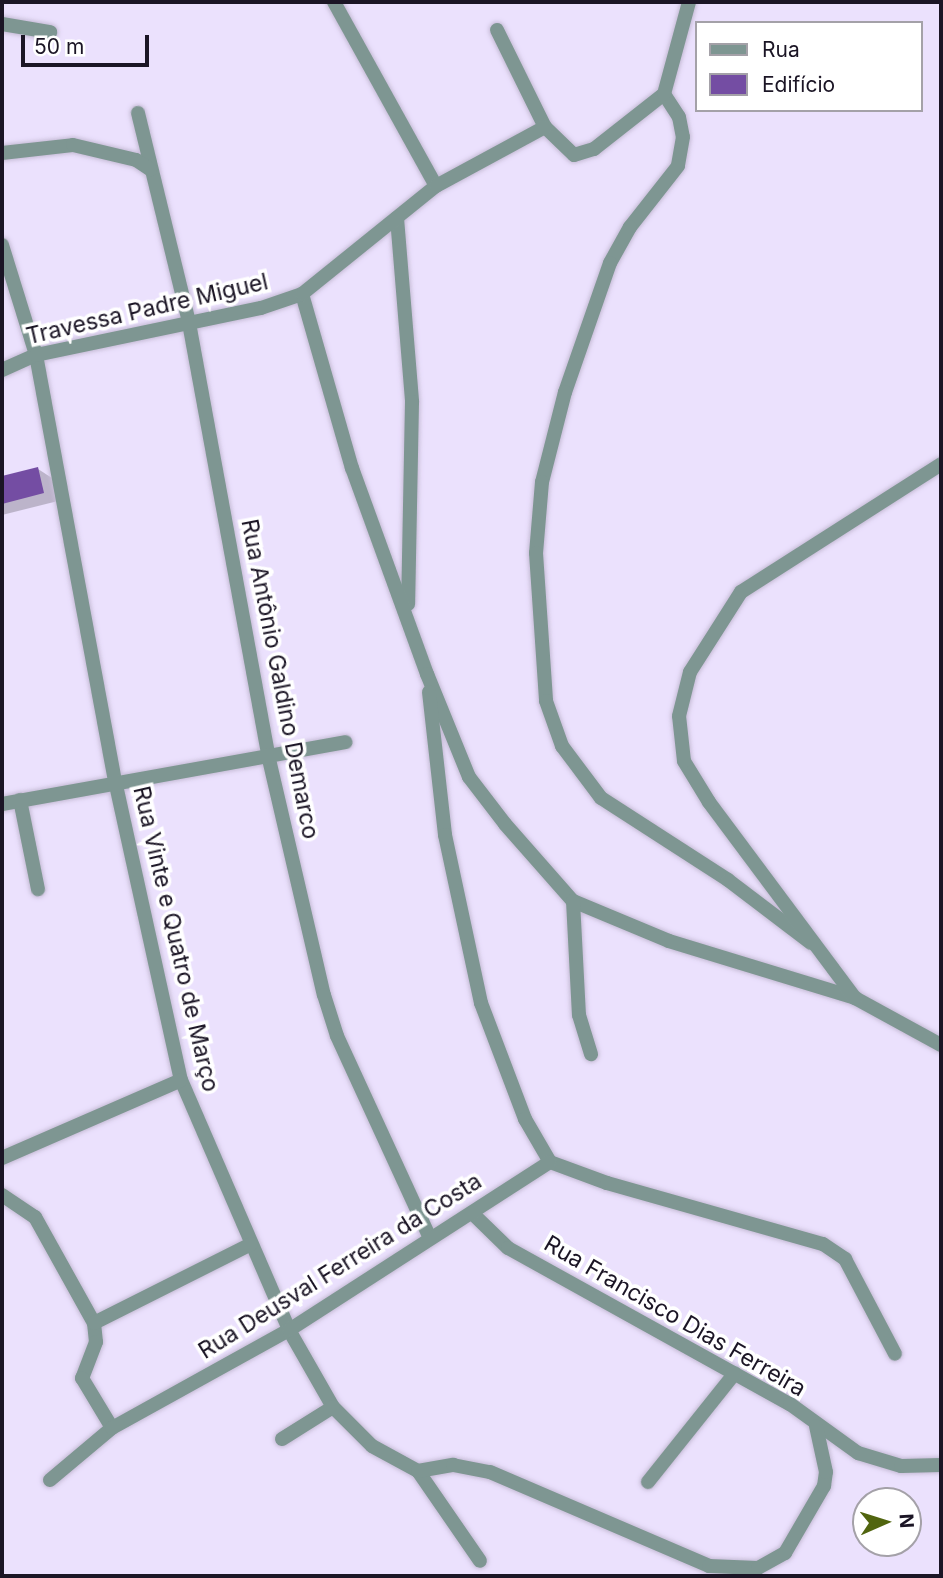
<!DOCTYPE html>
<meta charset="utf-8">
<style>
body{margin:0}
#map{position:relative;width:943px;height:1578px;overflow:hidden;background:#ebe1fd;font-family:Inter,sans-serif}
div>[style]{position:absolute}
.shadow>*{inset:0;background:#0003}
.building>*{inset:0;background:#744da3}
.roads{filter:drop-shadow(0 0 2px #c6bcd6) drop-shadow(0 0 2px #c6bcd6)}
.street>*{height:14px;margin:-7px;padding:0 7px;transform-origin:7px;border-radius:7px;background:#7e9692}
span{translate:-50% -50%;white-space:nowrap;text-align:center;line-height:1.15;-webkit-text-stroke:7px #fff;paint-order:stroke}
.street-label{font-size:23px;color:#1b1525}
.frame{position:absolute;inset:0;border:4px solid #1b1525;pointer-events:none}
.legend{position:absolute;left:695px;top:21px;width:228px;height:91px;box-sizing:border-box;background:#fff;border:2px solid #a4a1a8;margin:0;padding:9px 12px;list-style:none;font-size:21px;color:#1b1525}
.legend li{display:flex;align-items:center;gap:14px;height:35px}
.legend b{width:35px;border:2px solid #a4a1a8}
.north{position:absolute;left:852px;top:1487px;width:70px;height:70px;box-sizing:border-box;background:#fff;border:2px solid #a4a1a8;border-radius:50%;rotate:87deg;font-size:19px;font-weight:700;line-height:28px;text-align:center;color:#1b1525}
.north::after{content:'';display:block;margin:auto;width:24px;height:32px;background:#51650f;clip-path:polygon(50% 0,100% 100%,50% 72%,0 100%)}
.scale{position:absolute;left:21px;top:35px;width:128px;height:32px;box-sizing:border-box;border:4px solid #1b1525;border-top:0;padding-left:9px;font-size:21px;line-height:24px;white-space:nowrap;color:#1b1525;-webkit-text-stroke:5px #fff;paint-order:stroke}
</style>
<div id="map">
<div class="shadow">
<div style="clip-path:polygon(38px 469px,52px 478px,58px 501px,2px 515px,2px 478px)"></div>
</div>
<div class="building">
<div style="clip-path:polygon(38px 467px,44px 493px,2px 504px,2px 476px)"></div>
</div>
<div class="roads">
<div class="street">
<div style="left:334px;top:2px;width:210px;rotate:61deg"></div>
<div style="left:2px;top:24px;width:49px;rotate:9.5deg"></div>
<div style="left:497px;top:30px;width:108px;rotate:63.7deg"></div>
<div style="left:545px;top:127px;width:40px;rotate:44deg"></div>
<div style="left:574px;top:155px;width:21px;rotate:-17deg"></div>
<div style="left:594px;top:149px;width:89px;rotate:-38.2deg"></div>
<div style="left:664px;top:94px;width:27px;rotate:57deg"></div>
<div style="left:679px;top:117px;width:20px;rotate:79deg"></div>
<div style="left:683px;top:137px;width:29px;rotate:100deg"></div>
<div style="left:678px;top:166px;width:78px;rotate:128.2deg"></div>
<div style="left:630px;top:227px;width:41px;rotate:119.1deg"></div>
<div style="left:610px;top:263px;width:137px;rotate:109.2deg"></div>
<div style="left:565px;top:392px;width:93px;rotate:104.3deg"></div>
<div style="left:542px;top:482px;width:71px;rotate:94.8deg"></div>
<div style="left:536px;top:553px;width:148px;rotate:86.1deg"></div>
<div style="left:546px;top:701px;width:48px;rotate:70.4deg"></div>
<div style="left:562px;top:746px;width:65px;rotate:53.1deg"></div>
<div style="left:601px;top:798px;width:151px;rotate:32.8deg"></div>
<div style="left:728px;top:880px;width:104px;rotate:37.2deg"></div>
<div style="left:664px;top:94px;width:95px;rotate:-74.8deg"></div>
<div style="left:138px;top:113px;width:216px;rotate:76.3deg"></div>
<div style="left:189px;top:323px;width:439px;rotate:79.6deg"></div>
<div style="left:268px;top:755px;width:246px;rotate:76.9deg"></div>
<div style="left:324px;top:995px;width:43px;rotate:72.4deg"></div>
<div style="left:337px;top:1036px;width:222px;rotate:65.3deg"></div>
<div style="left:2px;top:153px;width:71px;rotate:-6.4deg"></div>
<div style="left:73px;top:145px;width:65px;rotate:13.4deg"></div>
<div style="left:136px;top:160px;width:17px;rotate:33deg"></div>
<div style="left:397px;top:218px;width:185px;rotate:85.3deg"></div>
<div style="left:412px;top:402px;width:202px;rotate:91.1deg"></div>
<div style="left:2px;top:245px;width:115px;rotate:72.8deg"></div>
<div style="left:36px;top:355px;width:437px;rotate:79.5deg"></div>
<div style="left:116px;top:785px;width:302px;rotate:77.6deg"></div>
<div style="left:181px;top:1080px;width:272px;rotate:66.6deg"></div>
<div style="left:289px;top:1330px;width:89px;rotate:60.3deg"></div>
<div style="left:333px;top:1407px;width:55px;rotate:45deg"></div>
<div style="left:372px;top:1446px;width:52px;rotate:28.5deg"></div>
<div style="left:418px;top:1471px;width:109px;rotate:55.4deg"></div>
<div style="left:302px;top:294px;width:181px;rotate:74deg"></div>
<div style="left:352px;top:468px;width:219px;rotate:70deg"></div>
<div style="left:427px;top:674px;width:111px;rotate:67.8deg"></div>
<div style="left:469px;top:777px;width:59px;rotate:52.5deg"></div>
<div style="left:505px;top:824px;width:103px;rotate:48.6deg"></div>
<div style="left:573px;top:901px;width:104px;rotate:22.6deg"></div>
<div style="left:669px;top:941px;width:195px;rotate:17deg"></div>
<div style="left:855px;top:998px;width:98px;rotate:28.7deg"></div>
<div style="left:2px;top:370px;width:37px;rotate:-24deg"></div>
<div style="left:36px;top:355px;width:230px;rotate:-11.8deg"></div>
<div style="left:261px;top:308px;width:43px;rotate:-18.9deg"></div>
<div style="left:302px;top:294px;width:172px;rotate:-38.9deg"></div>
<div style="left:436px;top:186px;width:124px;rotate:-28.4deg"></div>
<div style="left:429px;top:692px;width:144px;rotate:83.6deg"></div>
<div style="left:445px;top:835px;width:172px;rotate:77.9deg"></div>
<div style="left:481px;top:1003px;width:124px;rotate:69.2deg"></div>
<div style="left:525px;top:1119px;width:50px;rotate:59.8deg"></div>
<div style="left:20px;top:800px;width:91px;rotate:78.6deg"></div>
<div style="left:2px;top:804px;width:349px;rotate:-10.2deg"></div>
<div style="left:573px;top:901px;width:114px;rotate:87deg"></div>
<div style="left:579px;top:1015px;width:41px;rotate:72.9deg"></div>
<div style="left:855px;top:998px;width:244px;rotate:-126.7deg"></div>
<div style="left:709px;top:802px;width:48px;rotate:-121.4deg"></div>
<div style="left:684px;top:761px;width:45px;rotate:-96.3deg"></div>
<div style="left:679px;top:716px;width:45px;rotate:-76deg"></div>
<div style="left:690px;top:672px;width:95px;rotate:-57.5deg"></div>
<div style="left:741px;top:592px;width:237px;rotate:-32.6deg"></div>
<div style="left:2px;top:1158px;width:195px;rotate:-23.5deg"></div>
<div style="left:550px;top:1162px;width:61px;rotate:20.2deg"></div>
<div style="left:607px;top:1183px;width:224px;rotate:15.8deg"></div>
<div style="left:823px;top:1244px;width:27px;rotate:34deg"></div>
<div style="left:845px;top:1259px;width:107px;rotate:62.2deg"></div>
<div style="left:2px;top:1195px;width:40px;rotate:34deg"></div>
<div style="left:35px;top:1217px;width:121px;rotate:60.9deg"></div>
<div style="left:94px;top:1323px;width:19px;rotate:84deg"></div>
<div style="left:96px;top:1342px;width:39px;rotate:111deg"></div>
<div style="left:82px;top:1378px;width:58px;rotate:59deg"></div>
<div style="left:472px;top:1213px;width:50px;rotate:44.2deg"></div>
<div style="left:508px;top:1248px;width:322px;rotate:29deg"></div>
<div style="left:790px;top:1404px;width:84px;rotate:35.8deg"></div>
<div style="left:858px;top:1453px;width:45px;rotate:16.8deg"></div>
<div style="left:901px;top:1466px;width:40px;rotate:-1.4deg"></div>
<div style="left:94px;top:1323px;width:176px;rotate:-26.7deg"></div>
<div style="left:282px;top:1439px;width:60px;rotate:-32.1deg"></div>
<div style="left:418px;top:1471px;width:36px;rotate:-10deg"></div>
<div style="left:453px;top:1465px;width:38px;rotate:11deg"></div>
<div style="left:490px;top:1472px;width:238px;rotate:23.2deg"></div>
<div style="left:709px;top:1566px;width:49px;rotate:2.3deg"></div>
<div style="left:758px;top:1568px;width:31px;rotate:-29deg"></div>
<div style="left:785px;top:1553px;width:78px;rotate:-59.8deg"></div>
<div style="left:824px;top:1486px;width:14px;rotate:-82deg"></div>
<div style="left:826px;top:1472px;width:47px;rotate:-102.3deg"></div>
<div style="left:50px;top:1480px;width:81px;rotate:-40deg"></div>
<div style="left:112px;top:1428px;width:202px;rotate:-29deg"></div>
<div style="left:289px;top:1330px;width:310px;rotate:-32.8deg"></div>
<div style="left:648px;top:1482px;width:139px;rotate:-51.4deg"></div>
</div>
</div>
<div class="street-label">
<span style="left:147px;top:309px;rotate:-13deg">Travessa Padre Miguel</span>
<span style="left:280px;top:679px;rotate:79deg">Rua Antônio Galdino Demarco</span>
<span style="left:176px;top:939px;rotate:77deg">Rua Vinte e Quatro de Março</span>
<span style="left:340px;top:1266px;rotate:-32deg">Rua Deusval Ferreira da Costa</span>
<span style="left:675px;top:1316px;rotate:30deg">Rua Francisco Dias Ferreira</span>
</div>
<div class="frame"></div>
<ul class="legend">
<li><b style="height:9px;background:#7e9692"></b>Rua</li>
<li><b style="height:19px;background:#744da3"></b>Edifício</li>
</ul>
<div class="north">N</div>
<div class="scale">50 m</div>
</div>
